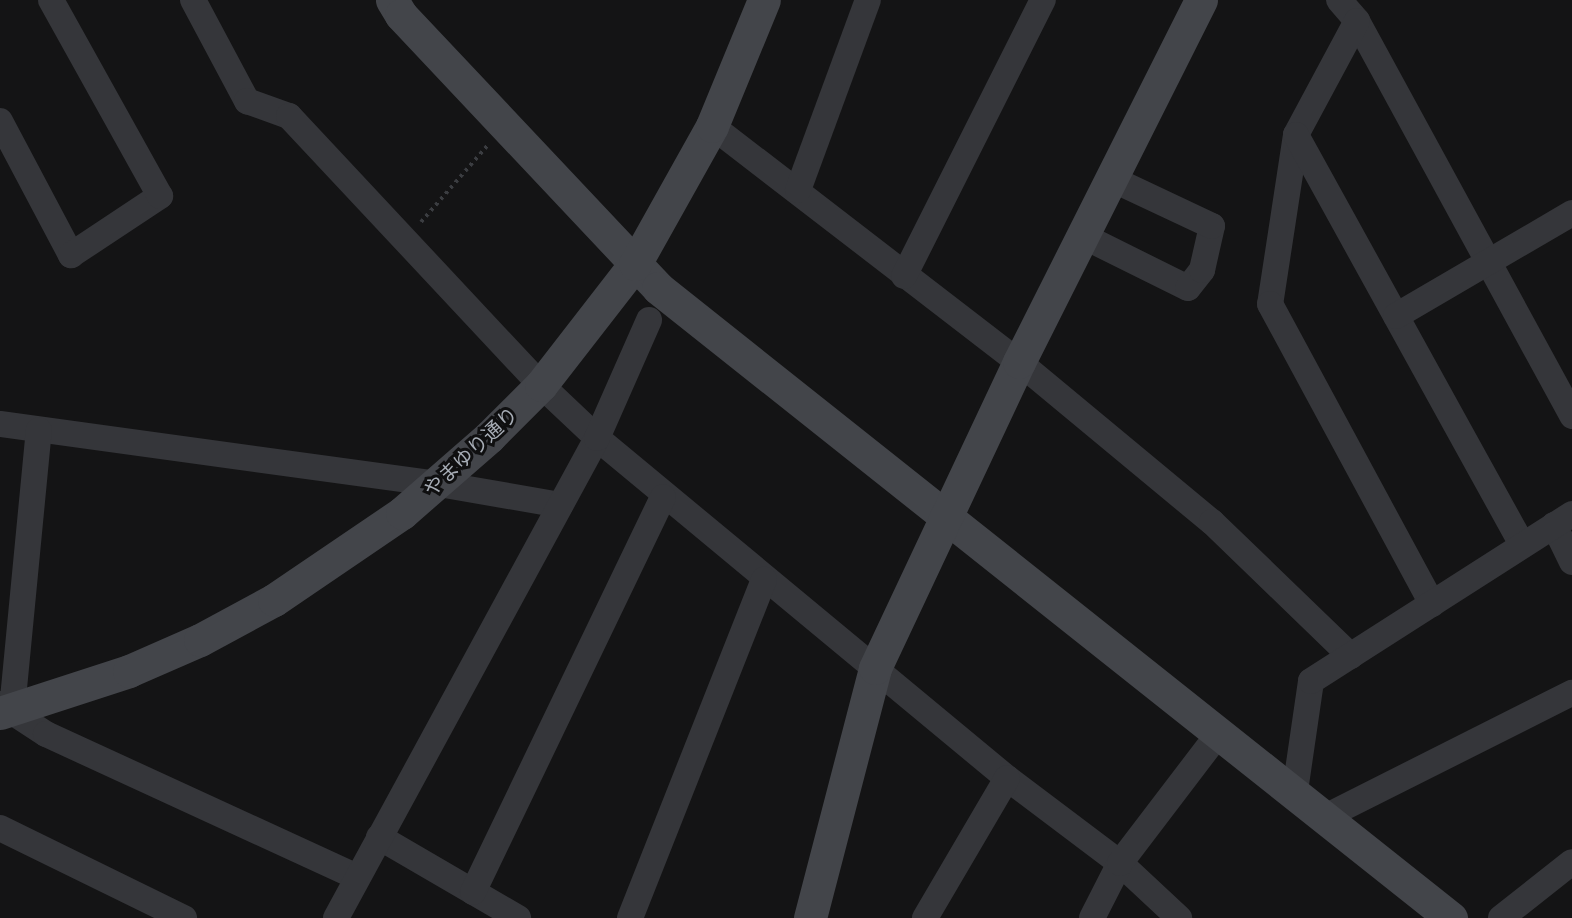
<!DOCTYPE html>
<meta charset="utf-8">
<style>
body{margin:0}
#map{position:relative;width:1572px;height:918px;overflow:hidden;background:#141415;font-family:Cabin,"Noto Sans JP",sans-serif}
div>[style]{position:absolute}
.path>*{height:4px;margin-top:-2px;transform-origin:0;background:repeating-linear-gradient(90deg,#3b3d41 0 3px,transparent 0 7.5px)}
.street>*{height:26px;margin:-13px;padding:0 13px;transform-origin:13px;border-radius:13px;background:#35363a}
.secondary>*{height:33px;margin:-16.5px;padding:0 16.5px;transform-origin:16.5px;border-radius:16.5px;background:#43454a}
span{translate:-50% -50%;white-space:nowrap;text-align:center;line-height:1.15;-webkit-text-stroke:6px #0f0f10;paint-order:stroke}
.street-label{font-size:20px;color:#a6acb5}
</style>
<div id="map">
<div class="path">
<div style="left:421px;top:222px;width:101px;rotate:-49deg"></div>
</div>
<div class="street">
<div style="left:193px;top:0;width:115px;rotate:61.9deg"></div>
<div style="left:247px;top:101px;width:45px;rotate:19.7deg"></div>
<div style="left:289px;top:116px;width:369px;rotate:46.9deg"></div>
<div style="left:541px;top:385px;width:77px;rotate:43.4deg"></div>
<div style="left:597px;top:438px;width:533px;rotate:39.67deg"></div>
<div style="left:1007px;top:778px;width:141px;rotate:37deg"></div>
<div style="left:1120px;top:863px;width:81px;rotate:43deg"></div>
<div style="left:1339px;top:0;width:28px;rotate:49deg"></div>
<div style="left:1357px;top:21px;width:450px;rotate:61.4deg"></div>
<div style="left:1357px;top:21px;width:129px;rotate:118.2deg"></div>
<div style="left:1296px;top:135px;width:171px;rotate:98.7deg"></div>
<div style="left:1270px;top:304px;width:341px;rotate:61.6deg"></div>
<div style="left:0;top:121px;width:152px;rotate:62.1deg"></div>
<div style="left:71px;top:255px;width:107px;rotate:-33.5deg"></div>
<div style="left:160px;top:196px;width:224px;rotate:-119.1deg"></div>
<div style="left:712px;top:126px;width:387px;rotate:37.6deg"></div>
<div style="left:1019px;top:362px;width:251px;rotate:39.7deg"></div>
<div style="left:1212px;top:522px;width:193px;rotate:44deg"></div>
<div style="left:1296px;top:135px;width:468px;rotate:61.1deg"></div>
<div style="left:798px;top:190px;width:202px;rotate:-69.8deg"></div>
<div style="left:1081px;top:235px;width:119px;rotate:26.4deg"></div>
<div style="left:1188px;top:288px;width:23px;rotate:-52deg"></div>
<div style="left:1202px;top:270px;width:45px;rotate:-77.2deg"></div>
<div style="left:1212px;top:226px;width:113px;rotate:-154.8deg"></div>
<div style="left:904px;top:276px;width:309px;rotate:-63.3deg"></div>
<div style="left:1396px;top:316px;width:204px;rotate:-30.3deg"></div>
<div style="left:0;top:424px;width:443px;rotate:7.8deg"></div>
<div style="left:439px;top:484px;width:123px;rotate:9.8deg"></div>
<div style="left:1554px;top:525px;width:41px;rotate:64.1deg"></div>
<div style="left:0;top:704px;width:55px;rotate:33.1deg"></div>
<div style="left:46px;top:734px;width:342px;rotate:24.7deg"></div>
<div style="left:12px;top:709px;width:280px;rotate:-84.5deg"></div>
<div style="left:1295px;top:791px;width:111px;rotate:-81.7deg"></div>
<div style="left:1311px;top:681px;width:310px;rotate:-32.6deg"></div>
<div style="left:1327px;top:816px;width:274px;rotate:-26.7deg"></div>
<div style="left:0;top:828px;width:205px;rotate:26.1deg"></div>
<div style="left:379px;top:837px;width:161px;rotate:30.2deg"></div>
<div style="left:473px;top:892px;width:438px;rotate:-64.3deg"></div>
<div style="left:336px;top:918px;width:546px;rotate:-61.46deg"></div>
<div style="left:597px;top:438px;width:129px;rotate:-66.2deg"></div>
<div style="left:630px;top:918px;width:364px;rotate:-68.4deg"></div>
<div style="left:925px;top:918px;width:162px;rotate:-59.6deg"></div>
<div style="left:1092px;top:918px;width:62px;rotate:-63deg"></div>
<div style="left:1120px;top:863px;width:163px;rotate:-52.7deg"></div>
<div style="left:1501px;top:918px;width:90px;rotate:-38.3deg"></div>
</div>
<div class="secondary">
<div style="left:392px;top:0;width:17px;rotate:59deg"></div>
<div style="left:401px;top:15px;width:375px;rotate:46.7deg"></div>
<div style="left:658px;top:288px;width:1013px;rotate:38.47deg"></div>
<div style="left:0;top:713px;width:136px;rotate:-18deg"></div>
<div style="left:129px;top:671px;width:77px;rotate:-23.6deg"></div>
<div style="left:200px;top:640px;width:84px;rotate:-28.4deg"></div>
<div style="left:274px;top:600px;width:155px;rotate:-34.2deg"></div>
<div style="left:402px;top:513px;width:116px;rotate:-41.1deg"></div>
<div style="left:489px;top:437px;width:74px;rotate:-45deg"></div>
<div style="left:541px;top:385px;width:153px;rotate:-52.2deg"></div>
<div style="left:635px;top:264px;width:158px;rotate:-60.8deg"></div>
<div style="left:712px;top:126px;width:136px;rotate:-67.6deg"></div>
<div style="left:810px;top:918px;width:258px;rotate:-75.4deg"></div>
<div style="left:875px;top:668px;width:338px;rotate:-64.8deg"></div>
<div style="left:1019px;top:362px;width:405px;rotate:-63.3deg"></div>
</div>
<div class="street-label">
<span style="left:471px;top:452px;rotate:-43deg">やまゆり通り</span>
</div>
</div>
